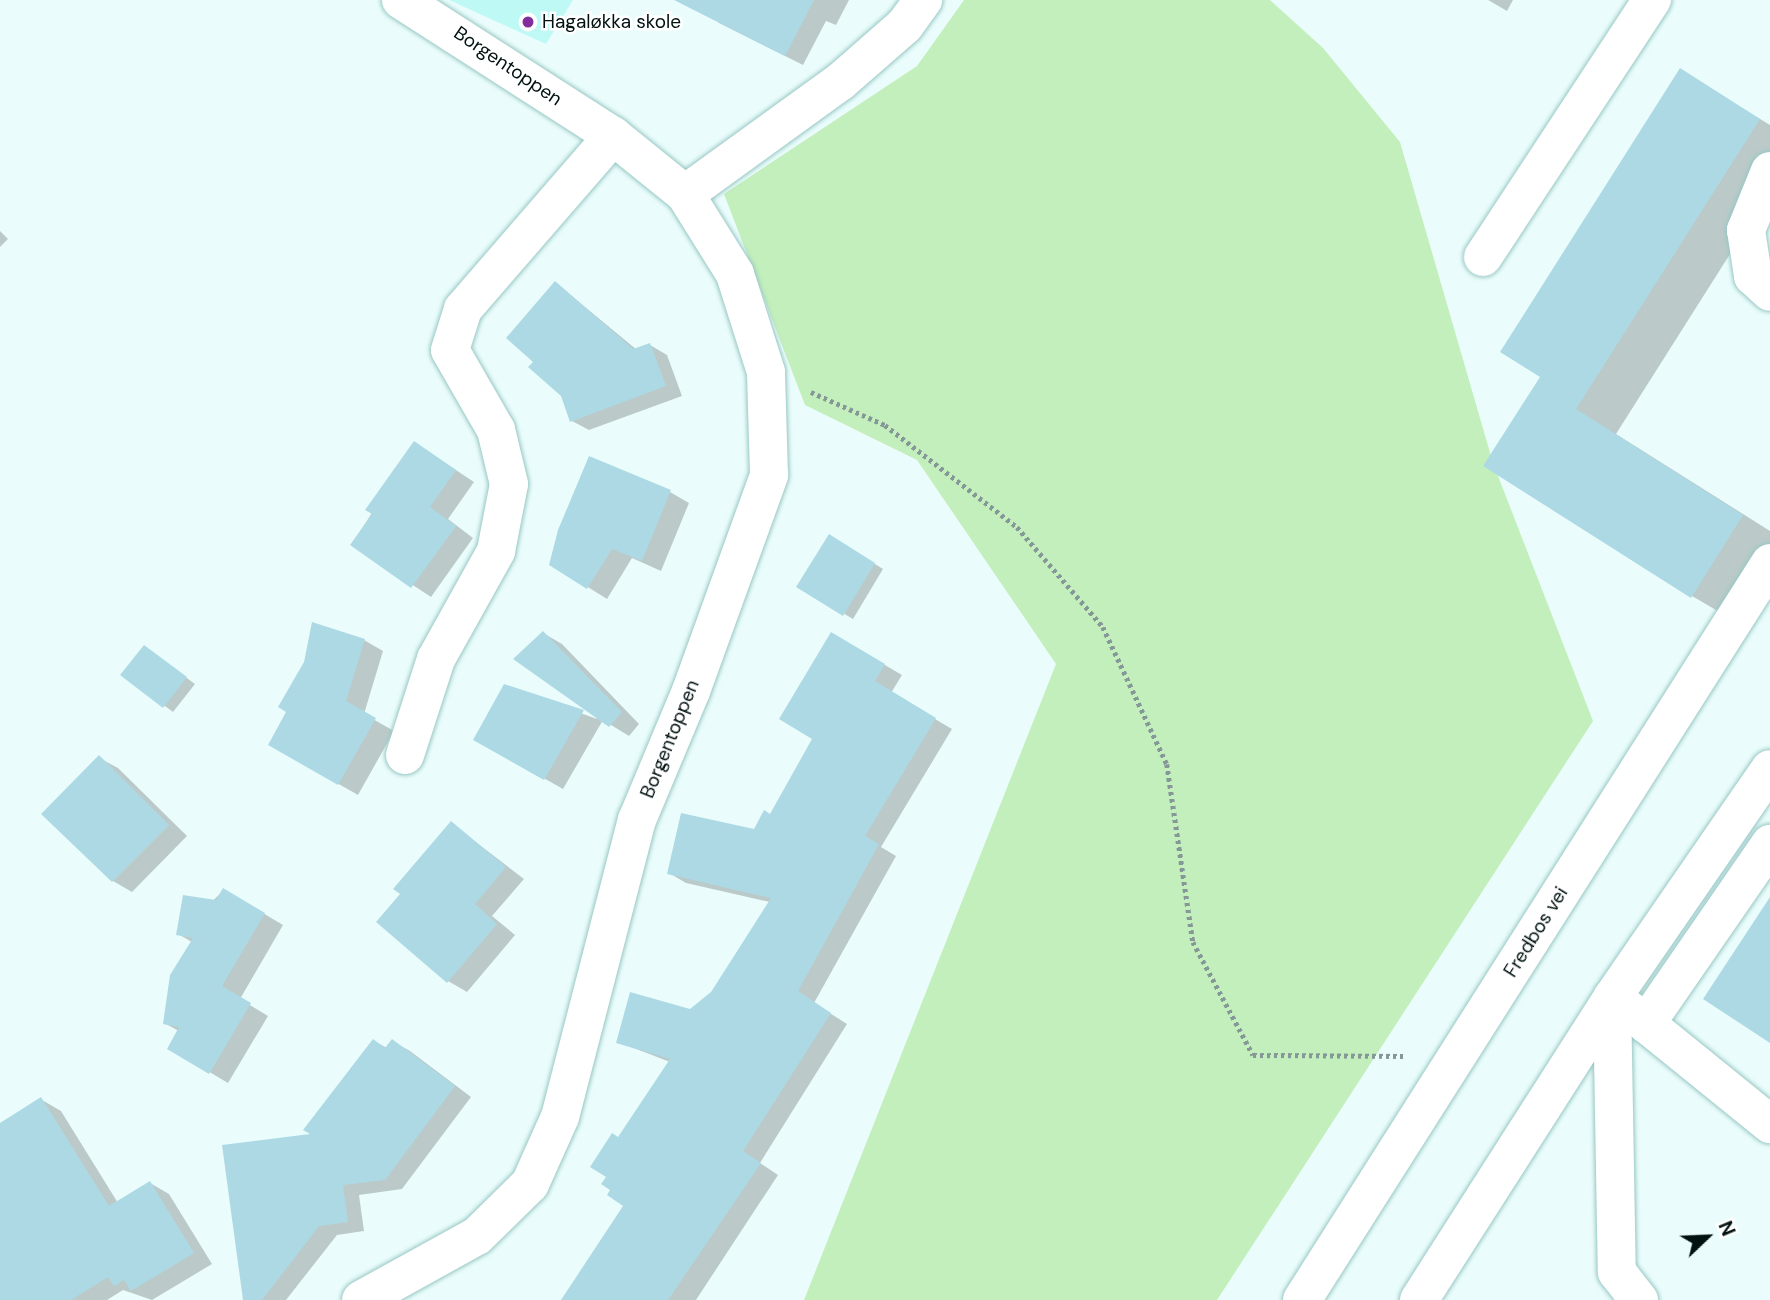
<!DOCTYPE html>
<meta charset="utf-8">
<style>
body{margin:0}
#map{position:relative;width:1770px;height:1300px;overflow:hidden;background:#eafdfc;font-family:"DM Sans",sans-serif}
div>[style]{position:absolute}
.built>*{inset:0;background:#bff9f6}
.green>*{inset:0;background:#c3efbc}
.shadow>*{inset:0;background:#0003}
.building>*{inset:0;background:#add9e5}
.path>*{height:4.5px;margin-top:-2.25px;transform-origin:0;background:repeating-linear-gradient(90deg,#859796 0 3.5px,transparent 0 7px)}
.roads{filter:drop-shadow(0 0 2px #98c7c4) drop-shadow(0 0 2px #98c7c4)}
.minor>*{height:38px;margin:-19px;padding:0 19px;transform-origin:19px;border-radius:19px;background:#fff}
.dots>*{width:19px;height:19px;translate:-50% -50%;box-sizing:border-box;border:4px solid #fff;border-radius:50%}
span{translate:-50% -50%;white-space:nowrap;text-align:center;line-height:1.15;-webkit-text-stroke:5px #fff;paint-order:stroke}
.poi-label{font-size:19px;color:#021211}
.left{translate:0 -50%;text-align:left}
.street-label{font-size:19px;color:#021211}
.north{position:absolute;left:1672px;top:1202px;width:70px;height:70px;-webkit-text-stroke:5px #fff;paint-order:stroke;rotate:67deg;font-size:19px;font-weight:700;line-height:28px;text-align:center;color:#021211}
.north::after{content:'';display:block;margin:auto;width:24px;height:32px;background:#021211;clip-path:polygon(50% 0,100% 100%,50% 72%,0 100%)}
</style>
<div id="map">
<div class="built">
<div style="clip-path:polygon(449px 0,573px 0,546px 44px)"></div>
</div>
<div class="green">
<div style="clip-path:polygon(964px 0,1270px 0,1323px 48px,1400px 142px,1493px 463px,1593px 721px,1217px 1300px,804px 1300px,1056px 664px,917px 460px,805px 405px,724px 194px,917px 66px)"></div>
</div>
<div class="shadow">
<div style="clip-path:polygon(708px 0,849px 0,836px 25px,826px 21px,803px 65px,719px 23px)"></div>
<div style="clip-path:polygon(1488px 0,1513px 0,1507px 11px)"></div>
<div style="clip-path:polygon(1681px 71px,1770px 125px,1770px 191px,1616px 434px,1770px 531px,1770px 561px,1733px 620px,1692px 596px,1542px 376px)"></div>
<div style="clip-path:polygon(0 231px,8px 239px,0 247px)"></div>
<div style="clip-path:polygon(556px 283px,637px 350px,650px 345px,667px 355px,682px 396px,589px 430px,572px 421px,562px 395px,536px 362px)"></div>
<div style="clip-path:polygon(415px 443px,474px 482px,448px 519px,473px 538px,431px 597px,352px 545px)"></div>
<div style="clip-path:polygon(670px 492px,689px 503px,661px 571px,632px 558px,607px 599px,551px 564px)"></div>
<div style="clip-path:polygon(830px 536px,883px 569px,853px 619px,799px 587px)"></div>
<div style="clip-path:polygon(543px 633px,562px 644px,639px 724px,629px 736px,603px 720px,563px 789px,475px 739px,505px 686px,597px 719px)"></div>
<div style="clip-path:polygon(832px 634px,902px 675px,891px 693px,952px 729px,881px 847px,896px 856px,814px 1003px,847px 1024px,760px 1163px,778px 1175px,696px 1300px,563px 1300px,626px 1205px,618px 1139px,670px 1062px,618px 1042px,691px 1011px,713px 993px,770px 902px,686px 883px,669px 873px,754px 831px,770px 816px,814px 738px)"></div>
<div style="clip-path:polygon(364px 640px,383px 651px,364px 714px,394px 731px,358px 795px,270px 745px,289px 711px)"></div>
<div style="clip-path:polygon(144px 647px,195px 684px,173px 712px,123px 675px)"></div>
<div style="clip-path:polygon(99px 758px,118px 768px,187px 836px,132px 892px,113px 881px,44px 814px)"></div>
<div style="clip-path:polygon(451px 823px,524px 879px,492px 916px,515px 935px,467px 992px,448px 981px,402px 894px)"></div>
<div style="clip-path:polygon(224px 890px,283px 925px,240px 999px,268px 1016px,228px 1083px,169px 1048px,179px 1031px,164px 1023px,192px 942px,178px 934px)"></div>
<div style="clip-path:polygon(374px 1041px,387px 1048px,392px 1041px,410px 1051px,471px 1097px,402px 1189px,359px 1195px,364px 1231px,337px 1235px,286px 1300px,245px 1300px,315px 1135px)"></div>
<div style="clip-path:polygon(42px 1100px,61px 1111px,118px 1203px,150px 1183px,169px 1194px,212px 1264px,152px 1300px,123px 1290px,107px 1300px,47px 1300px,0 1235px,0 1127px)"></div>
</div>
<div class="building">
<div style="clip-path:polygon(674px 0,814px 0,785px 56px)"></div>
<div style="clip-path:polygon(1680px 68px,1760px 119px,1576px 409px,1743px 515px,1691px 598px,1483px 466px,1540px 377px,1500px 352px)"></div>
<div style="clip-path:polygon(555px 281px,633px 349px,650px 343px,666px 386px,570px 422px,561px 396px,528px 367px,533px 362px,506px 338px)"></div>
<div style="clip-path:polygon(414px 441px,456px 470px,430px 507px,456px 526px,411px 588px,350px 545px,372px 514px,365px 510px)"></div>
<div style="clip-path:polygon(589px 456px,671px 490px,642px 561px,612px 549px,587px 589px,549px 565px,558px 530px)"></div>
<div style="clip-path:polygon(829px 534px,875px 563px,843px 616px,796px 587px)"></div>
<div style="clip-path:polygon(312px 622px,365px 639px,346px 701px,376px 718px,338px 785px,268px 745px,286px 712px,278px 707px,304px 662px)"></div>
<div style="clip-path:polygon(543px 631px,622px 712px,609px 727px,513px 659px)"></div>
<div style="clip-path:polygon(831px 632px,885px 664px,875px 681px,936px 718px,865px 836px,879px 844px,798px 991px,831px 1013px,743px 1151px,761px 1163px,668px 1300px,561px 1300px,623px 1206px,607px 1195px,610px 1190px,601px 1184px,606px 1177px,590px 1167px,612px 1133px,618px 1137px,670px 1059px,616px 1043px,630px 992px,690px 1009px,711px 992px,771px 898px,667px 874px,681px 813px,754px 829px,764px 810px,770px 814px,812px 739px,779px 719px)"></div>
<div style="clip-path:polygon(144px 645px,187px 677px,163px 708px,120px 675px)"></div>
<div style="clip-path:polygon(504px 684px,584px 710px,544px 780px,473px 740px)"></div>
<div style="clip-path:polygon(99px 755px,169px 825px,112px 882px,41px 814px)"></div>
<div style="clip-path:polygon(451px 821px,506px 867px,475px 904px,497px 924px,447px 983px,376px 922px,400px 894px,393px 889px)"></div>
<div style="clip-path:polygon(223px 888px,265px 913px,222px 986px,251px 1003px,209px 1074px,167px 1049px,179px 1027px,163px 1024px,170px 975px,193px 938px,176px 935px,183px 895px,216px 900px)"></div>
<div style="clip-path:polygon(1770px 897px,1770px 1043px,1703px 999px)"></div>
<div style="clip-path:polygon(373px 1039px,385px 1048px,392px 1039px,455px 1086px,385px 1180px,343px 1185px,348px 1222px,319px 1226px,262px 1300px,243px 1300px,222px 1145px,310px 1134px,303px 1130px)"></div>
<div style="clip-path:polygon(41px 1097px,109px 1206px,150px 1181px,194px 1253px,131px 1291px,124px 1280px,114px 1286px,108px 1277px,71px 1300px,0 1300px,0 1123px)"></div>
</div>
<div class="path">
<div style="left:811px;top:392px;width:81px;rotate:24deg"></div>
<div style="left:885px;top:425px;width:167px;rotate:37.7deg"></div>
<div style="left:1017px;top:527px;width:132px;rotate:49.3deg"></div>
<div style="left:1103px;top:627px;width:151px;rotate:65deg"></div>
<div style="left:1167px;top:764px;width:180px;rotate:81.7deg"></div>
<div style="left:1193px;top:942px;width:128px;rotate:62deg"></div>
<div style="left:1253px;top:1055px;width:150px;rotate:0.4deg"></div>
</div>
<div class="roads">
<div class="minor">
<div style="left:1770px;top:171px;width:64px;rotate:112.1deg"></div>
<div style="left:1746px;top:230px;width:47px;rotate:81.3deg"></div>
<div style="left:1753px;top:276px;width:23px;rotate:43deg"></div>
<div style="left:685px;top:194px;width:191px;rotate:-35.9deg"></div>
<div style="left:840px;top:82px;width:86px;rotate:-41.2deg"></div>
<div style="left:905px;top:25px;width:31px;rotate:-54deg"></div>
<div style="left:1483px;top:257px;width:308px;rotate:-56.7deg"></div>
<div style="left:405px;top:755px;width:101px;rotate:-72.1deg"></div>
<div style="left:436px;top:659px;width:124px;rotate:-60.9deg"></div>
<div style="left:496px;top:551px;width:68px;rotate:-79deg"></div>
<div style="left:509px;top:484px;width:56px;rotate:-103.5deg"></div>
<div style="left:496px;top:430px;width:92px;rotate:-119.9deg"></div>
<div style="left:450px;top:350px;width:43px;rotate:-72.4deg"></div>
<div style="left:463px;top:309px;width:229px;rotate:-49.1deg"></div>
<div style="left:1612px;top:998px;width:274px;rotate:89deg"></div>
<div style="left:1617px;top:1272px;width:36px;rotate:52deg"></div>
<div style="left:1628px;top:1009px;width:183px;rotate:39deg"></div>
<div style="left:1646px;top:1024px;width:219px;rotate:-55.4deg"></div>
<div style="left:361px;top:1300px;width:132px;rotate:-28.9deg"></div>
<div style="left:477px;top:1236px;width:74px;rotate:-44.5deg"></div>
<div style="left:530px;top:1184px;width:73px;rotate:-65.9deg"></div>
<div style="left:560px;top:1117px;width:307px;rotate:-75.5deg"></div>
<div style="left:637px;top:820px;width:140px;rotate:-67.3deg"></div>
<div style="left:691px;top:691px;width:230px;rotate:-70.1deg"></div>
<div style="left:769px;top:475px;width:103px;rotate:-91.7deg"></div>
<div style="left:766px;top:372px;width:103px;rotate:-107.6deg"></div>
<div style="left:735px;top:274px;width:94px;rotate:-122deg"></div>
<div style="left:685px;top:194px;width:92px;rotate:-141.1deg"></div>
<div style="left:613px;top:136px;width:252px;rotate:-147.3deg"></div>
<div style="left:1302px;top:1300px;width:873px;rotate:-57.58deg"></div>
<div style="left:1419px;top:1300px;width:358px;rotate:-57.4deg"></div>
<div style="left:1612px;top:998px;width:278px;rotate:-55.4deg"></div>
</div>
</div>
<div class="dots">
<div style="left:528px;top:22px;background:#822d9c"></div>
</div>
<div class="poi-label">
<span class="left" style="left:542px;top:22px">Hagaløkka skole</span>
</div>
<div class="street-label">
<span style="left:508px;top:66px;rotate:34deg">Borgentoppen</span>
<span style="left:670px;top:739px;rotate:-68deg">Borgentoppen</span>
<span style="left:1536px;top:932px;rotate:-58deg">Fredbos vei</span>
</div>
<div class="north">N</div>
</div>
